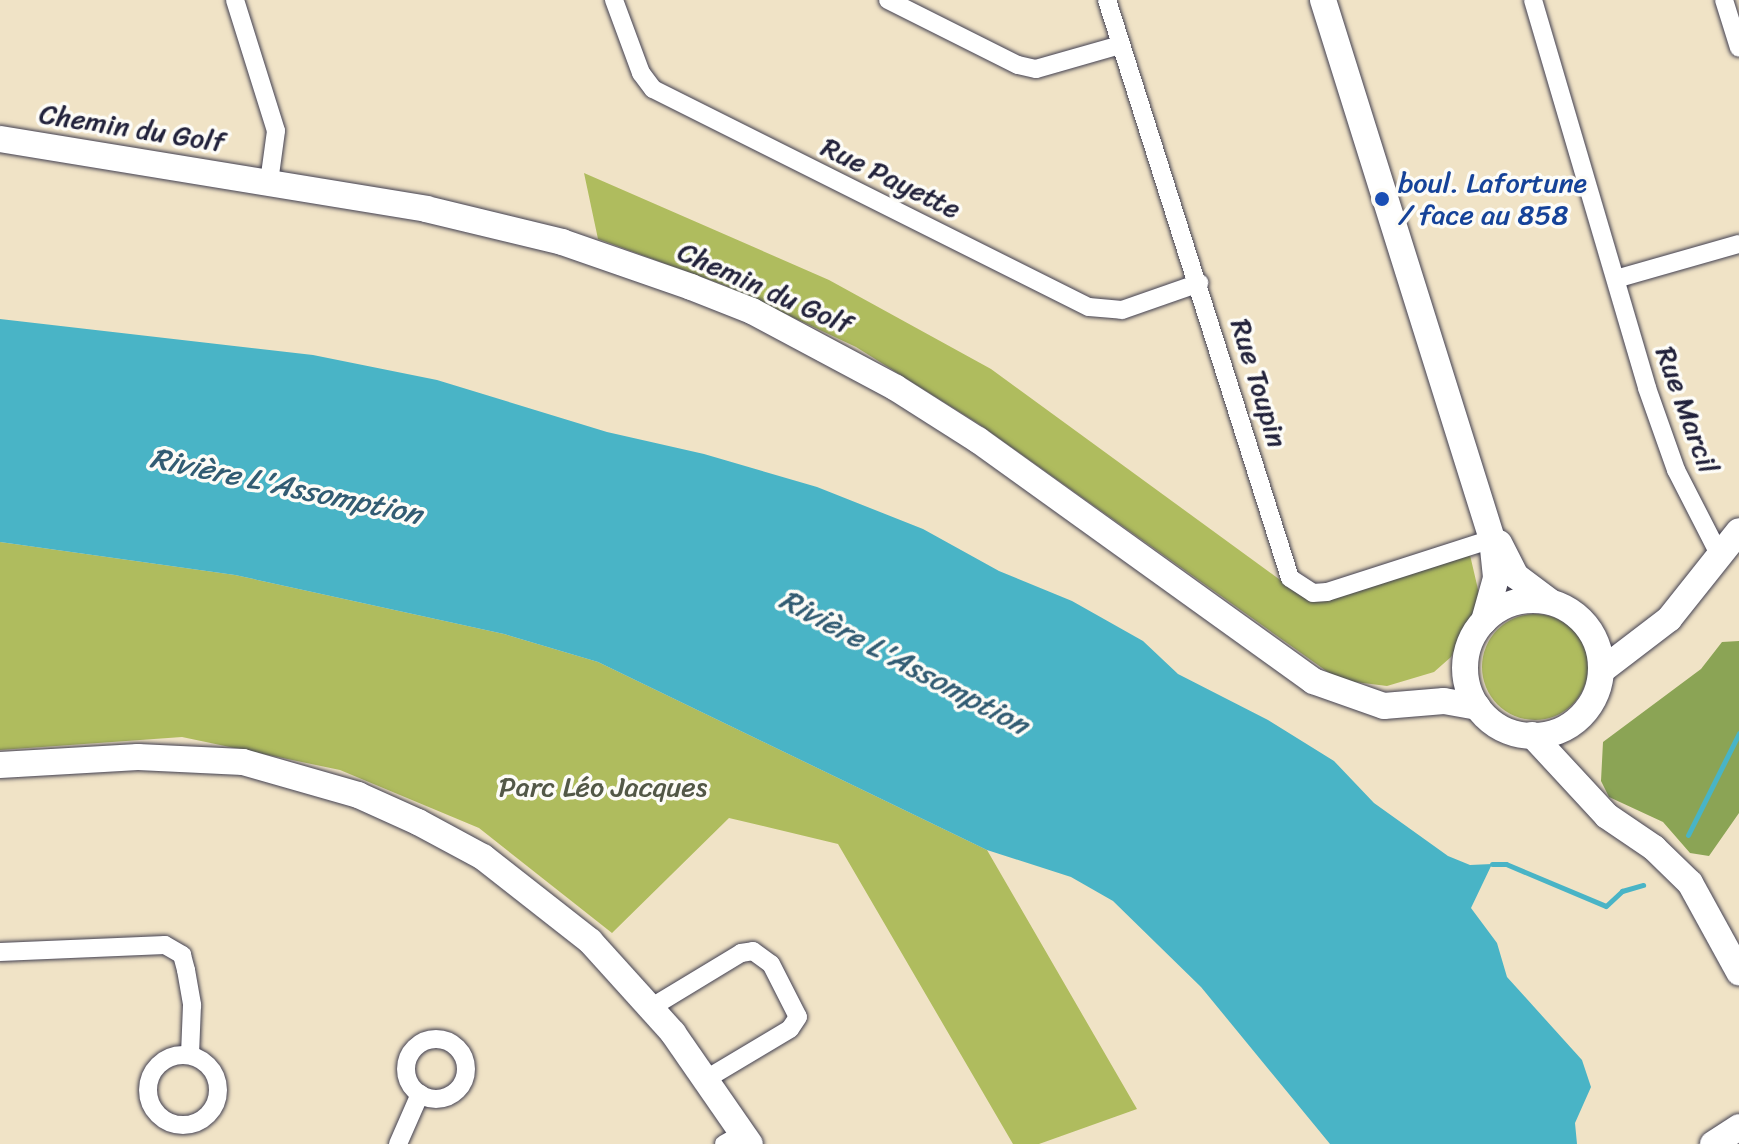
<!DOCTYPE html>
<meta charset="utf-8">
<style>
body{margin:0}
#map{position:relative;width:1739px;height:1144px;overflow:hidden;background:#f0e3c6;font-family:Sriracha,sans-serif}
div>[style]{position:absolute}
.green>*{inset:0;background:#afbc5e}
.round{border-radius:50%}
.forest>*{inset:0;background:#8ba455}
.water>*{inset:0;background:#49b4c6}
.stream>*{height:5px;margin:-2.5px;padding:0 2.5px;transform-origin:2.5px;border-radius:2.5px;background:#49b4c6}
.roads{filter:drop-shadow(0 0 2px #413f50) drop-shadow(0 0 2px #413f50)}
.street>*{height:18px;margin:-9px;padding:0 9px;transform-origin:9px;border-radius:9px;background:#fff}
.street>.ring{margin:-9px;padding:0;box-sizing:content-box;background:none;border:18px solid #fff;border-radius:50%}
.secondary>*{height:26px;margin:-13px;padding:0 13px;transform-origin:13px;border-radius:13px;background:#fff}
.secondary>.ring{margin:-13px;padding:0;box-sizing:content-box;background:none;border:26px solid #fff;border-radius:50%}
.dots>*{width:22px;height:22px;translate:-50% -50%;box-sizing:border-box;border:4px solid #fdfcf7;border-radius:50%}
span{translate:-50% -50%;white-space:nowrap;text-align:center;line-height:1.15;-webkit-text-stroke:7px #fdfcf7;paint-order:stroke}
.street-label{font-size:28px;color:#22223b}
.transit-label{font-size:28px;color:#164399}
.left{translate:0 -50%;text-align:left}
.park-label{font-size:28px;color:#535847}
.water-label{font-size:30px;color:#325c73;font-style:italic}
</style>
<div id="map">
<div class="green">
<div style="clip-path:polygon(584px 173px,829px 280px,991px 369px,1298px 593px,1470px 555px,1480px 598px,1465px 631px,1451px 657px,1434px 672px,1387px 686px,1339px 680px,979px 424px,856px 347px,724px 285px,598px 239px)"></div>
<div style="clip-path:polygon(0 542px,235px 575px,504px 634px,598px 662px,987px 850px,1137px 1109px,1039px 1144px,1013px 1144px,838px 844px,729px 818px,612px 933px,479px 828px,340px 770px,182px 737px,0 750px)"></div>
<div class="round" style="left:1482px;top:614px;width:106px;height:106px"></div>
</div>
<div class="forest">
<div style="clip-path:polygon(1739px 641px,1739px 813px,1709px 856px,1690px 853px,1663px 822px,1609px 797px,1601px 781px,1603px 742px,1701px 669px,1722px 642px)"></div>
</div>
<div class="water">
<div style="clip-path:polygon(0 319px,313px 355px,437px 380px,607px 432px,704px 454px,817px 487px,923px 529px,999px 571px,1072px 601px,1143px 641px,1178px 674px,1268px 720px,1334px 761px,1374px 803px,1448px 856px,1470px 865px,1492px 864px,1471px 908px,1497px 943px,1507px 977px,1582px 1060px,1591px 1087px,1575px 1123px,1577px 1144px,1330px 1144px,1201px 987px,1113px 901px,1071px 877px,987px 850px,598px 662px,504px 634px,235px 575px,0 542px)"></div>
</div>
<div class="stream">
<div style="left:1688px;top:835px;width:114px;rotate:-63.4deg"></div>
<div style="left:1492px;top:864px;width:14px"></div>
<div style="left:1506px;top:864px;width:108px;rotate:22.8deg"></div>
<div style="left:1606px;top:906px;width:22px;rotate:-43deg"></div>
<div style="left:1622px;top:891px;width:22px;rotate:-16deg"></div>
</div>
<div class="roads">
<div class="street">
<div style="left:235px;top:0;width:137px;rotate:72.6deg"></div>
<div style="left:276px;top:131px;width:51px;rotate:97.8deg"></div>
<div style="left:614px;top:0;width:78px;rotate:69.7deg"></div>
<div style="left:641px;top:73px;width:20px;rotate:53deg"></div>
<div style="left:653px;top:89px;width:487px;rotate:26.6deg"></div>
<div style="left:1089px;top:307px;width:33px;rotate:5deg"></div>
<div style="left:1122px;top:310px;width:82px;rotate:-19.3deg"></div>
<div style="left:888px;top:0;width:145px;rotate:26.6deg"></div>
<div style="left:1018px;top:65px;width:18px;rotate:13deg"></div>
<div style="left:1036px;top:69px;width:87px;rotate:-15.9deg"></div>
<div style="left:1107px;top:0;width:606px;rotate:72.43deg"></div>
<div style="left:1290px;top:578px;width:27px;rotate:33deg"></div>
<div style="left:1313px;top:593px;width:14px;rotate:-4deg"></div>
<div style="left:1327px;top:592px;width:173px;rotate:-17.8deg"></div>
<div style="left:1533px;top:0;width:404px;rotate:73.6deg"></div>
<div style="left:1647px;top:388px;width:87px;rotate:70.5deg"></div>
<div style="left:1676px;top:470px;width:94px;rotate:62.9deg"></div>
<div style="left:1724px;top:0;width:50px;rotate:72.6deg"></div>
<div style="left:1616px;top:279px;width:128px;rotate:-15.9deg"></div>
<div style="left:0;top:952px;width:165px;rotate:-2.4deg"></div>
<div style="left:165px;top:945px;width:20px;rotate:30deg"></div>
<div style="left:182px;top:955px;width:16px;rotate:75deg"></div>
<div style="left:186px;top:970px;width:36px;rotate:80deg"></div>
<div style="left:192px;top:1005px;width:50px;rotate:92.3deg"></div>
<div style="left:652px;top:1007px;width:104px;rotate:-31.2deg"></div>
<div style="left:741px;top:953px;width:12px;rotate:-9deg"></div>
<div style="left:753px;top:951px;width:22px;rotate:36deg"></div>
<div style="left:771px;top:964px;width:59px;rotate:63deg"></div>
<div style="left:798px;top:1017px;width:14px;rotate:124deg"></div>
<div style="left:790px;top:1029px;width:98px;rotate:149.2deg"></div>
<div class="ring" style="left:406px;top:1039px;width:42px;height:42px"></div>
<div class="ring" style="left:148px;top:1055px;width:52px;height:52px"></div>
<div style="left:398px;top:1144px;width:55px;rotate:-66.3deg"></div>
<div style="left:724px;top:1144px;width:23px;rotate:-29deg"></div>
</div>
<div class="secondary">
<div style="left:1323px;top:0;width:565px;rotate:72.59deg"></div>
<div style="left:1492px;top:539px;width:39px;rotate:84deg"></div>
<div style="left:1496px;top:578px;width:45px;rotate:105.6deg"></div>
<div style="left:0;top:139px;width:432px;rotate:9.3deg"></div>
<div style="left:426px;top:209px;width:140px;rotate:13.6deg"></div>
<div style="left:562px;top:242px;width:137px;rotate:19.2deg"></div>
<div style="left:691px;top:287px;width:66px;rotate:21.5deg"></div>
<div style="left:752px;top:311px;width:163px;rotate:28.1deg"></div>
<div style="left:896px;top:388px;width:97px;rotate:32.4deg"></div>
<div style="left:978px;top:440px;width:413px;rotate:35.7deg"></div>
<div style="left:1313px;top:681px;width:75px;rotate:19.4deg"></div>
<div style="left:1384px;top:706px;width:60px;rotate:-4.8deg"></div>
<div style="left:1444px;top:701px;width:34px;rotate:10deg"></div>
<div style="left:1499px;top:543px;width:37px;rotate:63deg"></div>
<div style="left:1516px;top:576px;width:41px;rotate:37.1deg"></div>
<div class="ring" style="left:1465px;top:600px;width:110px;height:110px"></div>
<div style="left:1601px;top:671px;width:86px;rotate:-37.4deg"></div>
<div style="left:1669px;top:619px;width:112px;rotate:-51.5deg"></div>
<div style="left:1532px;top:735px;width:110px;rotate:47.2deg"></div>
<div style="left:1607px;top:816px;width:57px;rotate:34.2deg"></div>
<div style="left:1654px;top:848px;width:50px;rotate:44.2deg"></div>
<div style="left:1690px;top:883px;width:102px;rotate:61.2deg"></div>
<div style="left:0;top:765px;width:138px;rotate:-3.3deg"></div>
<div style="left:138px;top:757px;width:105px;rotate:2.7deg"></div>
<div style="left:243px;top:762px;width:120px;rotate:16deg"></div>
<div style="left:358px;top:795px;width:66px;rotate:24.2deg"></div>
<div style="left:418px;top:822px;width:74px;rotate:28.3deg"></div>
<div style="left:483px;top:857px;width:136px;rotate:38.1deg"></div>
<div style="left:590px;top:941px;width:124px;rotate:47.9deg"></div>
<div style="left:673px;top:1033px;width:135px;rotate:55.3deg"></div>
<div style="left:1713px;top:1144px;width:31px;rotate:-33deg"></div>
</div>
</div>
<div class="dots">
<div style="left:1382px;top:199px;background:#1a4fb4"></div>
</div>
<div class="street-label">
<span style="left:132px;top:128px;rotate:9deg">Chemin du Golf</span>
<span style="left:891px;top:178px;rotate:26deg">Rue Payette</span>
<span style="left:765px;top:288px;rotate:24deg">Chemin du Golf</span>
<span style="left:1259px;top:383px;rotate:73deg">Rue Toupin</span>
<span style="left:1687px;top:410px;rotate:70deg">Rue Marcil</span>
</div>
<div class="transit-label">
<span class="left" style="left:1398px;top:199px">boul. Lafortune<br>/ face au 858</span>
</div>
<div class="park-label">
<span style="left:603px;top:787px">Parc Léo Jacques</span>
</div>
<div class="water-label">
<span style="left:286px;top:486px;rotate:12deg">Rivière L'Assomption</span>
<span style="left:904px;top:662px;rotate:28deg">Rivière L'Assomption</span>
</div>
</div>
